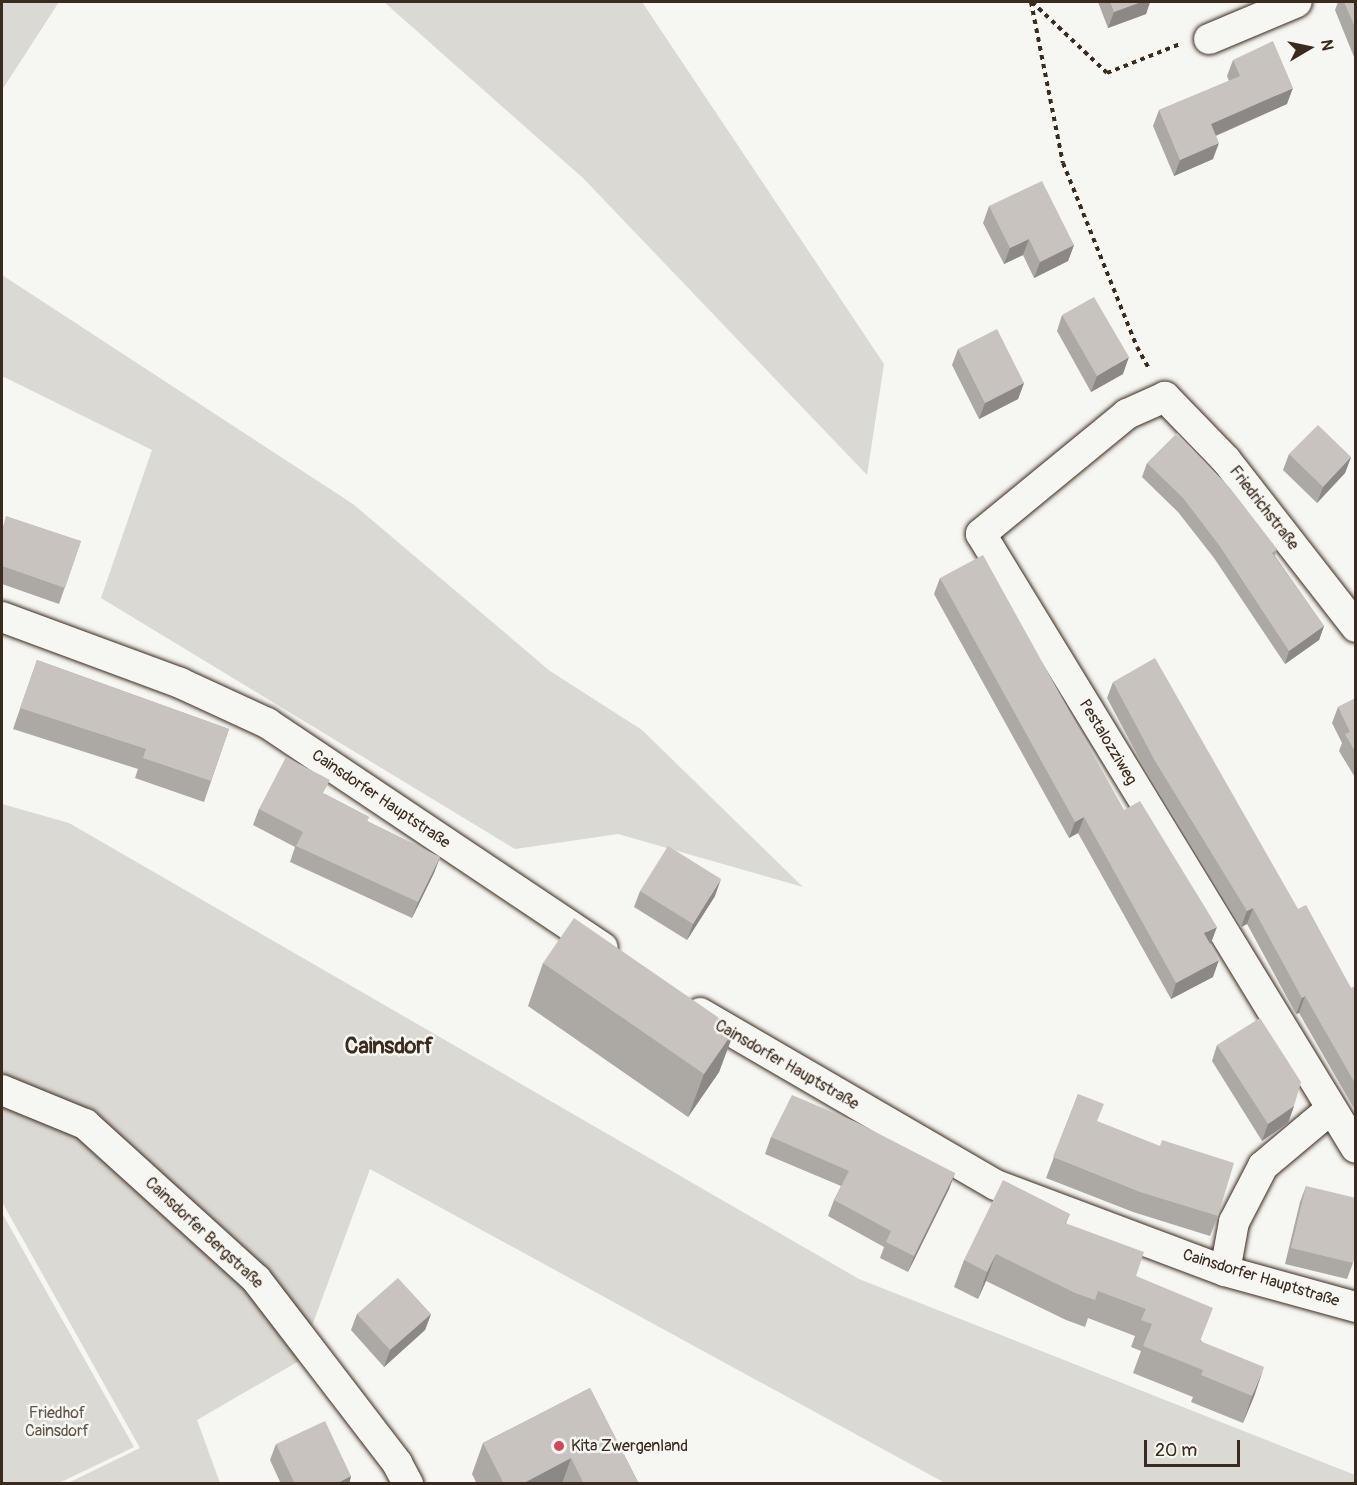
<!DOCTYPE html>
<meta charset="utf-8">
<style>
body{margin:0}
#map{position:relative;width:1357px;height:1485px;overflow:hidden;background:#f6f6f2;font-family:Pangolin,sans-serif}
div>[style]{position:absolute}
.green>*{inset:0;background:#dad9d3}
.path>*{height:4px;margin-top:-2px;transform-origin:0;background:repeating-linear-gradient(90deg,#3b2a1e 0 4.5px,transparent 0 9px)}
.roads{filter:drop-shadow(0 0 2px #3b2a1e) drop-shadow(0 0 2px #3b2a1e)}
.minor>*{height:30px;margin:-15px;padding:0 15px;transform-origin:15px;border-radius:15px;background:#f6f6f2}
.wall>*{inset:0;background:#aca8a3}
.shaded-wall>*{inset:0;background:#8c8885}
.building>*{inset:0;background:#c8c3be}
.dots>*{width:16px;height:16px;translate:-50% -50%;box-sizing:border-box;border:3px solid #f6f6f2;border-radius:50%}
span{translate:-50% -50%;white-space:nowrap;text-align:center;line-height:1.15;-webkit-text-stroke:5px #f6f6f2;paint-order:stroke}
.street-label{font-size:16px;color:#3b2a1e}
.park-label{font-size:16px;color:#63564b}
.poi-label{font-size:16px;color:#3b2a1e}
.left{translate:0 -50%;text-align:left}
.district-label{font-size:22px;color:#3b2a1e;font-weight:700}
.frame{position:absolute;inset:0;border:3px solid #3b2a1e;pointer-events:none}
.north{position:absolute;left:1279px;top:18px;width:60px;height:60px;-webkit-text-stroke:4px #f6f6f2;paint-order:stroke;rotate:81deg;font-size:16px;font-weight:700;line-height:24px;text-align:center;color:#3b2a1e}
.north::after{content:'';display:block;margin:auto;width:21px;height:27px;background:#3b2a1e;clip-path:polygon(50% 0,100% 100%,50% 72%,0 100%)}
.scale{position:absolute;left:1144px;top:1440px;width:96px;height:27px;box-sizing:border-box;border:3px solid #3b2a1e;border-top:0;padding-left:8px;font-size:18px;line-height:21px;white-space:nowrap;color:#3b2a1e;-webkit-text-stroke:4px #f6f6f2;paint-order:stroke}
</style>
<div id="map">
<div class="green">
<div style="clip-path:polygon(2px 2px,59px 2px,2px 90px)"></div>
<div style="clip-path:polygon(384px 2px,642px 2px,884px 364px,867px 475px,583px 178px)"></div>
<div style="clip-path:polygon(2px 275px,353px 504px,550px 671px,642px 730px,803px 887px,618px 834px,515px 849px,101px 598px,152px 450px,2px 376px)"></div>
<div style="clip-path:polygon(2px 804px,69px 823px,859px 1279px,1355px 1475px,1355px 1483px,945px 1483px,370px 1169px,299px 1361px,197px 1420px,220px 1483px,68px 1483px,140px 1448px,2px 1202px)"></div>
<div style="clip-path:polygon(2px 1213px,134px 1447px,59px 1483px,2px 1483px)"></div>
</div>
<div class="path">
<div style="left:1031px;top:2px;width:164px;rotate:78.8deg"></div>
<div style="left:1063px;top:163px;width:198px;rotate:68.1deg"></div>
<div style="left:1137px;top:347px;width:26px;rotate:61deg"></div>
<div style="left:1032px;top:2px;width:103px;rotate:43.4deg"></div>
<div style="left:1107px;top:73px;width:79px;rotate:-21.7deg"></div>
</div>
<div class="roads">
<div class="minor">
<div style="left:1209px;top:39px;width:95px;rotate:-22.8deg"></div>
<div style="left:2px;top:617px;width:190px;rotate:20.3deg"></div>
<div style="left:180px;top:683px;width:96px;rotate:24.7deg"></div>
<div style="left:267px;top:723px;width:404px;rotate:33.8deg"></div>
<div style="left:1356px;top:627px;width:212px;rotate:-127.9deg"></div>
<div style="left:1226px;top:460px;width:88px;rotate:-134.1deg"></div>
<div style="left:1165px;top:397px;width:42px;rotate:155.9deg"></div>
<div style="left:1127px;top:414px;width:189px;rotate:140.6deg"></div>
<div style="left:981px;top:534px;width:719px;rotate:58.59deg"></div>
<div style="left:700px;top:1013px;width:342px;rotate:30.2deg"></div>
<div style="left:996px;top:1185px;width:245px;rotate:20.6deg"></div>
<div style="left:1225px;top:1271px;width:136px;rotate:15.4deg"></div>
<div style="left:2px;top:1090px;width:90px;rotate:22.3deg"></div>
<div style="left:85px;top:1124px;width:231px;rotate:42.2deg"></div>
<div style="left:256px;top:1279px;width:232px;rotate:52.5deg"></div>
<div style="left:397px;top:1463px;width:24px;rotate:62deg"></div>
<div style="left:1225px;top:1271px;width:50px;rotate:-79.6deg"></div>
<div style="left:1234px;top:1222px;width:63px;rotate:-62.6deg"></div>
<div style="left:1263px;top:1166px;width:89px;rotate:-40deg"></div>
</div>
</div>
<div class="wall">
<div style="clip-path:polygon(1098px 2px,1150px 2px,1146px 14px,1108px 28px)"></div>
<div style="clip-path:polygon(1338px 2px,1356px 2px,1356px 56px,1354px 57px,1335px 10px)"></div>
<div style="clip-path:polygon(1233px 60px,1287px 104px,1216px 136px,1213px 159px,1174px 176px,1153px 126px,1159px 110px,1229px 81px,1227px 76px)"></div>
<div style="clip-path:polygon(989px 206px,1074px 245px,1068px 261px,1034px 278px,1023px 255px,1004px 264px,983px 223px)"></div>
<div style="clip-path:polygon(1062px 315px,1123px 374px,1091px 392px,1057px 331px)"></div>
<div style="clip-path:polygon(958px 349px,1024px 383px,1018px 399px,979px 419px,952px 365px)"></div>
<div style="clip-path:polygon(1289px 454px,1351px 457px,1345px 473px,1317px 503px,1283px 470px)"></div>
<div style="clip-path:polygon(1147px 463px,1277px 549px,1275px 556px,1324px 626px,1319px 640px,1285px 664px,1214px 558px,1178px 512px,1142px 477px)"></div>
<div style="clip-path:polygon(2px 529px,81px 541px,59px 604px,2px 584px)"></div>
<div style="clip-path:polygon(940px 578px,1124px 810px,1211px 943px,1210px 944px,1213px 977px,1171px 999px,1078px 833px,1069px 838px,934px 594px)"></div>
<div style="clip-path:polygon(37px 660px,229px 729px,204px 802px,135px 778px,138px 769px,13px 729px)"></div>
<div style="clip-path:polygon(1113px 682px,1298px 909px,1351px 988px,1356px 987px,1356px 1112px,1299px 1013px,1296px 1014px,1247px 924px,1241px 927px,1149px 777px,1107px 698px)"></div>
<div style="clip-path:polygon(1356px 698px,1356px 779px,1339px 751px,1342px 743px,1332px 723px,1338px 707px)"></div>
<div style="clip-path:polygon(325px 794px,369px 817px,367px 821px,440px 857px,434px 873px,412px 918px,290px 862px,295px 847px,253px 825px,259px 809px)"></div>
<div style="clip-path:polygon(640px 891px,715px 896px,687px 940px,634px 907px)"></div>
<div style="clip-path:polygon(543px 963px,735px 1029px,719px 1072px,688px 1117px,528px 1006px)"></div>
<div style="clip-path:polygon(1217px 1045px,1294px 1106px,1288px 1123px,1262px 1141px,1212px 1061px)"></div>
<div style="clip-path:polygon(1078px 1094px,1097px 1122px,1218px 1216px,1210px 1236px,1133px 1212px,1046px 1178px)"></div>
<div style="clip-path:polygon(771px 1137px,955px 1173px,949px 1189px,908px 1272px,880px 1258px,884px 1247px,828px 1216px,834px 1200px,841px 1186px,765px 1154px)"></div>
<div style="clip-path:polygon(1306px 1186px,1353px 1263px,1347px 1279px,1285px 1264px,1300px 1202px)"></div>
<div style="clip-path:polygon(1070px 1214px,1066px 1223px,1136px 1276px,1255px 1394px,1243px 1423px,1191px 1402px,1193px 1397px,1133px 1373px,1141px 1351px,1131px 1347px,1135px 1336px,1088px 1318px,1085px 1327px,1066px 1320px,986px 1281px,978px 1299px,954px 1287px,964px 1260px)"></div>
<div style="clip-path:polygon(357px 1314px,431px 1314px,425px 1330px,384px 1367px,351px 1330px)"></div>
<div style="clip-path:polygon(590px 1388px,639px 1484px,477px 1484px,472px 1474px,483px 1443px)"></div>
<div style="clip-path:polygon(276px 1444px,351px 1476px,349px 1484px,281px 1484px,270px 1460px)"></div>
</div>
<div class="shaded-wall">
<div style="clip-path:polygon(1141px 2px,1150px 2px,1146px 14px,1108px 28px,1114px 12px)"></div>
<div style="clip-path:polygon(1293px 88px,1287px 104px,1205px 140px,1211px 124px)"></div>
<div style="clip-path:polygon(1219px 143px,1213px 159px,1174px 176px,1180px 160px)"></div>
<div style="clip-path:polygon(1029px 239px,1023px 255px,1004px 264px,1010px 248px)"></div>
<div style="clip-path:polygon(1074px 245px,1068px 261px,1034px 278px,1040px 262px)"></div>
<div style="clip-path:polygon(1129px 357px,1123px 374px,1091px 392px,1097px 376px)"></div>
<div style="clip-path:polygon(1024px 383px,1018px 399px,979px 419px,985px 403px)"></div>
<div style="clip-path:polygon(1351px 457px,1345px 473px,1317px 503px,1323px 487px)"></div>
<div style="clip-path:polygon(1324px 626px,1319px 640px,1285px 664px,1289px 651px)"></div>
<div style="clip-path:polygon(1084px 817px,1078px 833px,1069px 838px,1075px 822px)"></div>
<div style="clip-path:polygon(440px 857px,434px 873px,412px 918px,418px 902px)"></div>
<div style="clip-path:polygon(721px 879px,715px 896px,687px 940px,693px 924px)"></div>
<div style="clip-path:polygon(1253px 908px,1247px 924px,1241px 927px,1247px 911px)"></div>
<div style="clip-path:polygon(1217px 927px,1211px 943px,1198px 950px,1204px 933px)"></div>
<div style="clip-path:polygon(1219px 960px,1213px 977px,1171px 999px,1176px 983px)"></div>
<div style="clip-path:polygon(1305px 996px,1299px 1013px,1296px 1014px,1302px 998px)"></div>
<div style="clip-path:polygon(735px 1029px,719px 1072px,688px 1117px,704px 1074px)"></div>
<div style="clip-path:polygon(1294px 1106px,1288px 1123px,1262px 1141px,1268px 1124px)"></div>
<div style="clip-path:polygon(955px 1173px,949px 1189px,908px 1272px,914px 1256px)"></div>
<div style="clip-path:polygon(996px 1254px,986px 1281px,978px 1299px,987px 1272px)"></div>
<div style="clip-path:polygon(431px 1314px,425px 1330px,384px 1367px,390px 1350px)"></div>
<div style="clip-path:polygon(1264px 1367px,1255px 1394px,1243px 1423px,1252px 1396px)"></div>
<div style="clip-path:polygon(571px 1458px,562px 1484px,522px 1484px)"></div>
<div style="clip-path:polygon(351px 1476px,349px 1484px,336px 1484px)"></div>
</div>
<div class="building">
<div style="clip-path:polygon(1110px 2px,1141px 2px,1114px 12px)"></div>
<div style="clip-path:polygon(1344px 2px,1356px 2px,1356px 29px)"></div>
<div style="clip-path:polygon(1273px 41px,1293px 88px,1211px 124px,1219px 143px,1180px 160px,1159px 110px,1240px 76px,1233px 60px)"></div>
<div style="clip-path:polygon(1042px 181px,1074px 245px,1040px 262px,1029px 239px,1010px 248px,989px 206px)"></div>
<div style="clip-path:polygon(1094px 297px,1129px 357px,1097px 376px,1062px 315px)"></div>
<div style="clip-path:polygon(997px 329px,1024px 383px,985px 403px,958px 349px)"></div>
<div style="clip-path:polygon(1318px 425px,1351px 457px,1323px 487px,1289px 454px)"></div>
<div style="clip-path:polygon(1177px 433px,1230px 488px,1277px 549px,1272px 553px,1324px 626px,1289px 651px,1219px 545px,1183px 498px,1147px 463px)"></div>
<div style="clip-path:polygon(6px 516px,81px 541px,65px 588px,2px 566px,2px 530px)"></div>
<div style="clip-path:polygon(983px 555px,1124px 810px,1140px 801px,1217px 927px,1204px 933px,1219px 960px,1176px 983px,1084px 817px,1075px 822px,940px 578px)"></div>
<div style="clip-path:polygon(1155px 658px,1298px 909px,1306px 905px,1351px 988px,1355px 986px,1356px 987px,1356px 1085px,1305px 996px,1302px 998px,1253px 908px,1247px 911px,1155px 761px,1113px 682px)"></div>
<div style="clip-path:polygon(37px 660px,229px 729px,211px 781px,143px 758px,146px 749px,20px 708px)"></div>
<div style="clip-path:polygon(1356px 698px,1356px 753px,1345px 734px,1350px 732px,1338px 707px)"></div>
<div style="clip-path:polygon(286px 757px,330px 780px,323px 793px,369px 817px,367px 821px,440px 857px,418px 902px,296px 846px,303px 832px,259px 809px)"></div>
<div style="clip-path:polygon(668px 846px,721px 879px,693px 924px,640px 891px)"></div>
<div style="clip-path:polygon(574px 918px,735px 1029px,704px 1074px,543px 963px)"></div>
<div style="clip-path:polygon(1260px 1018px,1301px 1082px,1294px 1106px,1268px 1124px,1217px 1045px)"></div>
<div style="clip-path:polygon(1078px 1094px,1104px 1104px,1097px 1121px,1160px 1146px,1162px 1140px,1234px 1163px,1218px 1216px,1140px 1192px,1053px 1157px)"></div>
<div style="clip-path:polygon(792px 1095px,856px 1122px,955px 1173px,914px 1256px,886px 1242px,891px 1231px,834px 1200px,849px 1171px,771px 1137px)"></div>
<div style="clip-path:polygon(1003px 1180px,1070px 1214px,1065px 1223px,1144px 1252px,1136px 1276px,1213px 1308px,1200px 1341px,1264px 1367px,1252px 1396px,1201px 1375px,1203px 1370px,1143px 1346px,1152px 1324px,1141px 1320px,1146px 1309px,1098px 1291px,1095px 1300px,1075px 1293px,996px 1254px,987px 1272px,964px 1260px)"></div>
<div style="clip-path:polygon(1306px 1186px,1356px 1198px,1356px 1255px,1353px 1263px,1291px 1248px)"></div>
<div style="clip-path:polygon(398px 1278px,431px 1314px,390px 1350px,357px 1314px)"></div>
<div style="clip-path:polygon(590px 1388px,639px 1484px,584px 1484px,571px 1458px,522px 1484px,504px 1484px,483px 1443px)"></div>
<div style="clip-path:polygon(325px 1421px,351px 1476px,336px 1484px,295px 1484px,276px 1444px)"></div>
</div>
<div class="dots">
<div style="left:559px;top:1446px;background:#d1495b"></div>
</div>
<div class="street-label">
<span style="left:1264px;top:508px;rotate:52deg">Friedrichstraße</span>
<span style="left:1108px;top:742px;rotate:59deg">Pestalozziweg</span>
<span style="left:381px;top:799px;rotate:34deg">Cainsdorfer Hauptstraße</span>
<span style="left:787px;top:1065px;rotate:30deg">Cainsdorfer Hauptstraße</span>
<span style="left:204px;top:1233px;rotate:43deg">Cainsdorfer Bergstraße</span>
<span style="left:1261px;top:1278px;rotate:17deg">Cainsdorfer Hauptstraße</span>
</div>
<div class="park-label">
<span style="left:57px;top:1422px">Friedhof<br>Cainsdorf</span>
</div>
<div class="poi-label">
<span class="left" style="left:571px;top:1446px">Kita Zwergenland</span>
</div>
<div class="district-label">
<span style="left:389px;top:1047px">Cainsdorf</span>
</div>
<div class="frame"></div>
<div class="north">N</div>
<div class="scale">20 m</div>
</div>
